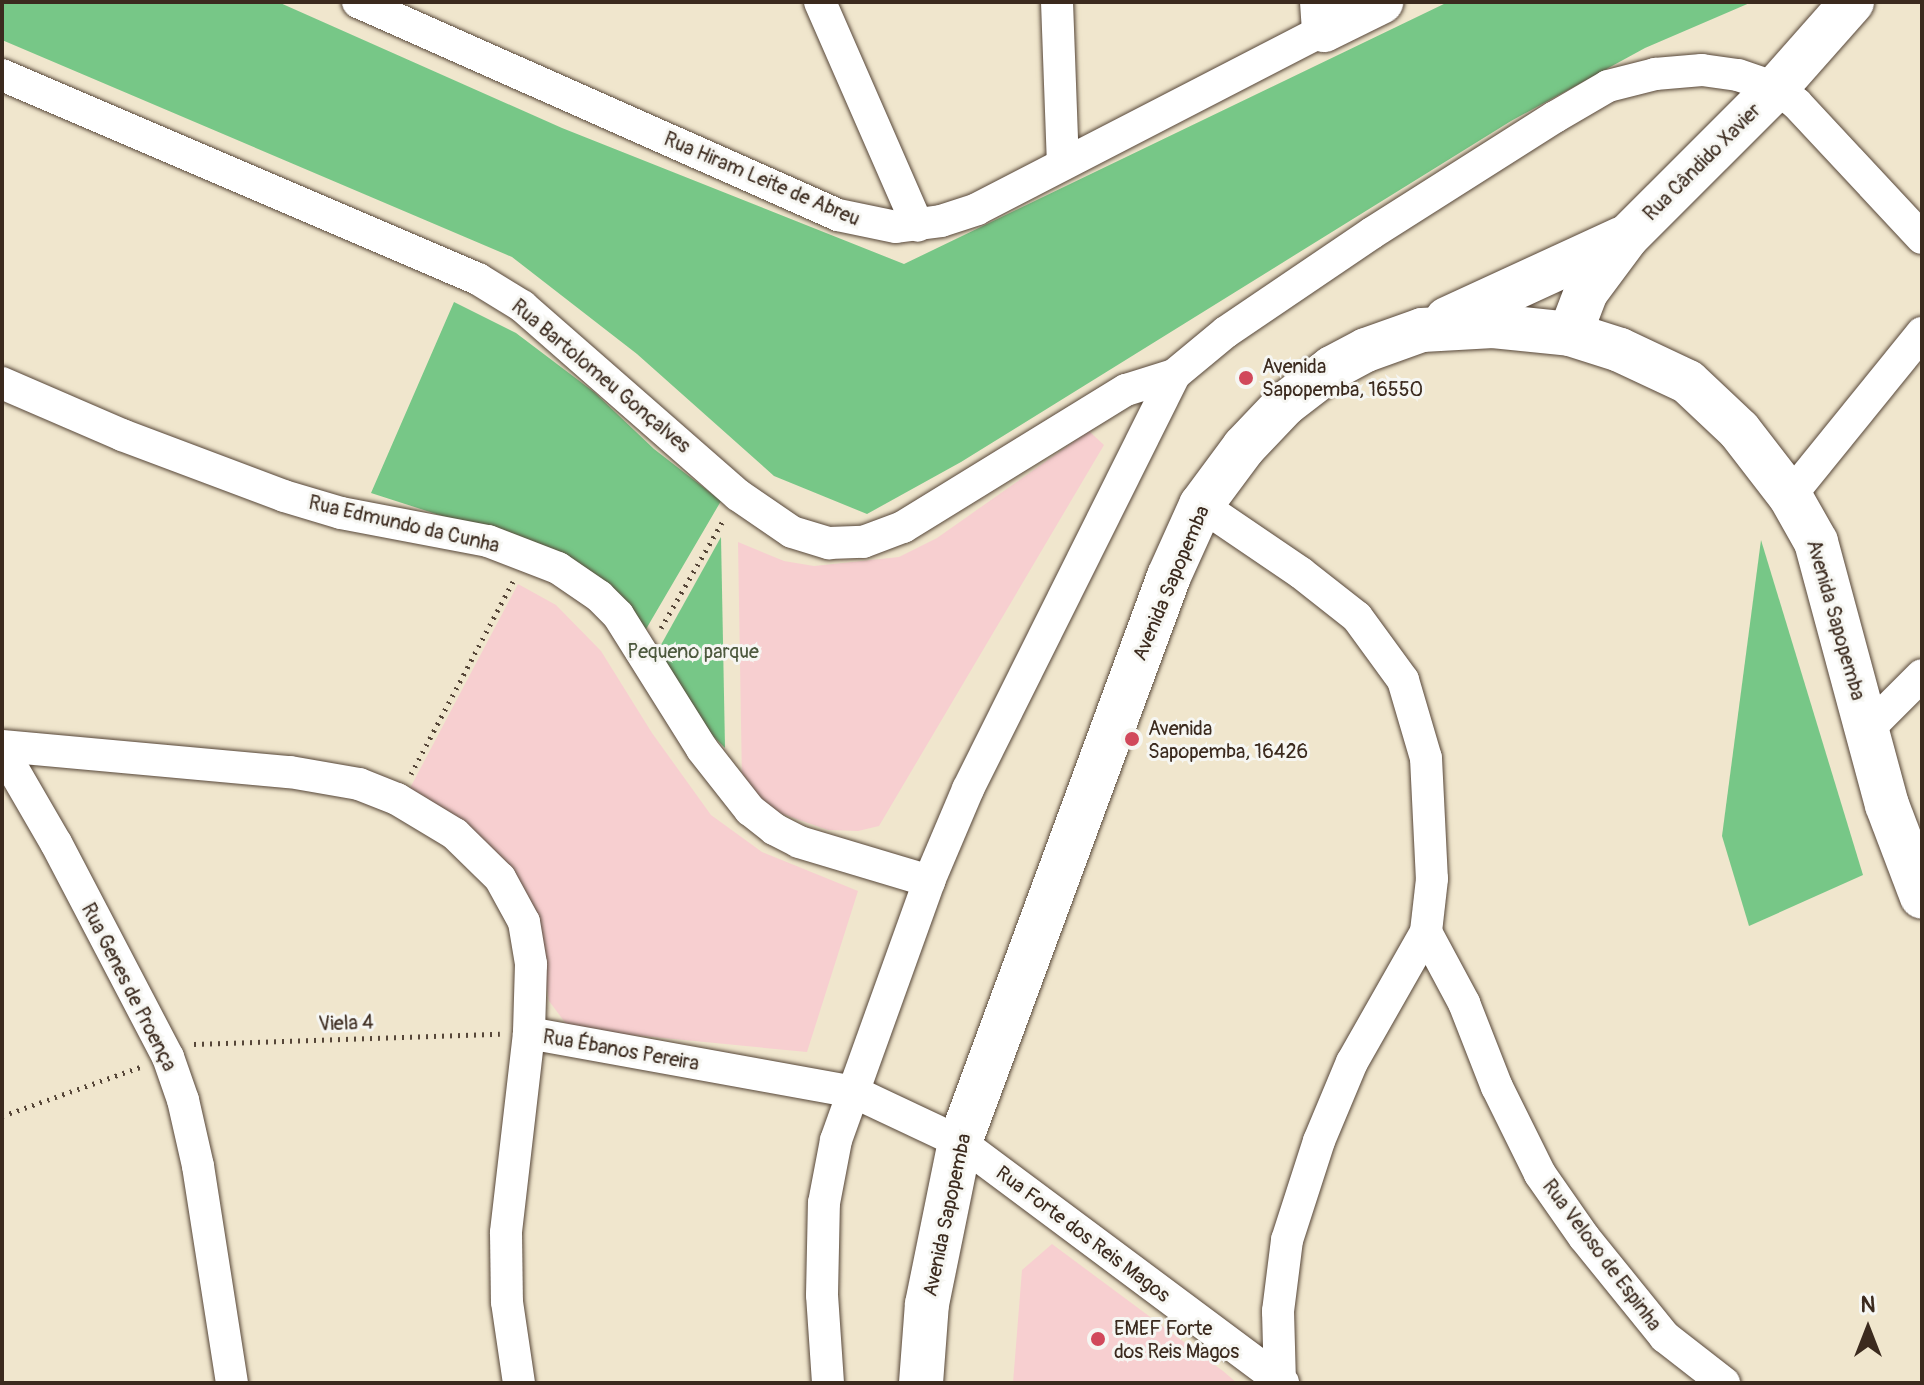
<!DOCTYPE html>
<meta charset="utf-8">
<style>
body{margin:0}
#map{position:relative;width:1924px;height:1385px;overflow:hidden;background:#f0e6cd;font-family:Pangolin,sans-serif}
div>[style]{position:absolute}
.built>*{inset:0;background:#f7cfd0}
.green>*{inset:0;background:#77c787}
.path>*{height:5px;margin-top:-2.5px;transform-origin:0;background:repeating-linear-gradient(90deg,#564638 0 2px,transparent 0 8px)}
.roads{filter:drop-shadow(0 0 2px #564638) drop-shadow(0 0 2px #564638)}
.street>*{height:32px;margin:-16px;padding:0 16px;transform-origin:16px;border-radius:16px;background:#fff}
.secondary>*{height:44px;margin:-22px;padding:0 22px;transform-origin:22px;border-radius:22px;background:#fff}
.dots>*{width:22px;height:22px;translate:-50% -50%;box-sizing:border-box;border:4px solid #f6f6f2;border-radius:50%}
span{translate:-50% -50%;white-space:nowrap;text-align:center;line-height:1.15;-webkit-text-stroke:6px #f6f6f2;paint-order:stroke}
.street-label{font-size:20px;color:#3b2a1e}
.poi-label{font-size:20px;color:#3b2a1e}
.left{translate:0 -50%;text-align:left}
.park-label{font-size:20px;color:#4d593e}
.frame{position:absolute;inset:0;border:4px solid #3b2a1e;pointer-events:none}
.north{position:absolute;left:1828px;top:1289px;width:80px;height:80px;-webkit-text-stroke:6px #f6f6f2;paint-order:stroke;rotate:0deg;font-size:22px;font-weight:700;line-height:32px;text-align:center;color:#3b2a1e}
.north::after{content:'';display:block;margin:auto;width:28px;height:36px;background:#3b2a1e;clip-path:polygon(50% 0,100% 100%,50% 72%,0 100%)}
</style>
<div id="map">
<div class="built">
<div style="clip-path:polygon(1089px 431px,1104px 445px,879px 826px,858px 831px,828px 830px,771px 810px,742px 782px,738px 542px,784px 561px,814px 566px,899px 557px,937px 538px)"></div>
<div style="clip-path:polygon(518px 584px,556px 605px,601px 651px,652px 733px,711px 815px,762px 852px,858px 891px,807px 1052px,570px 1029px,549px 1001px,536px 924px,409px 790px)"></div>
<div style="clip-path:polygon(1052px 1244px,1223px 1371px,1237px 1383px,1013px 1383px,1022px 1270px)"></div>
</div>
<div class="green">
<div style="clip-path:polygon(2px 2px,278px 2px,562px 128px,904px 264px,1448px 2px,1752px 2px,1645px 48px,1511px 121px,961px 462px,867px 514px,774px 476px,637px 354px,512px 257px,2px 40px)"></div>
<div style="clip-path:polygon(454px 302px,516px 333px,594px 392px,654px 449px,721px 501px,642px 636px,545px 549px,371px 493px)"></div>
<div style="clip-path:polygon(721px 537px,725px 748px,708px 731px,657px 652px)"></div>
<div style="clip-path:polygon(1761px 540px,1863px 875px,1749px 926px,1722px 836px)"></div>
</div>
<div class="path">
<div style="left:661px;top:628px;width:126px;rotate:-60deg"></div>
<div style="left:411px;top:774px;width:218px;rotate:-62.1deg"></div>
<div style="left:194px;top:1044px;width:306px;rotate:-1.9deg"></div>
<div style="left:2px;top:1116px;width:150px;rotate:-19.5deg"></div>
</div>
<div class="roads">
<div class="street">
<div style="left:358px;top:2px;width:525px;rotate:23.93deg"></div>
<div style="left:838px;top:215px;width:59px;rotate:11.7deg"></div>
<div style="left:896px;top:227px;width:45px;rotate:-7.6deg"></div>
<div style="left:941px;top:221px;width:38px;rotate:-18deg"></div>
<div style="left:977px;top:209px;width:390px;rotate:-27.3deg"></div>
<div style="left:820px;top:2px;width:244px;rotate:66.4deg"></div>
<div style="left:1057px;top:2px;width:162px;rotate:87.9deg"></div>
<div style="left:2px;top:75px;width:518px;rotate:23.2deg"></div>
<div style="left:478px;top:279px;width:52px;rotate:31.5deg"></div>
<div style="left:522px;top:306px;width:287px;rotate:41.2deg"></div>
<div style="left:738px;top:495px;width:65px;rotate:34.4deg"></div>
<div style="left:792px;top:532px;width:39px;rotate:17deg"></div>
<div style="left:829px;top:543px;width:34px;rotate:-2deg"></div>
<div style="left:863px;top:542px;width:43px;rotate:-20.6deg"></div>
<div style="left:903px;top:527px;width:262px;rotate:-31.6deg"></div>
<div style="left:1126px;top:390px;width:50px;rotate:-17.4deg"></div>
<div style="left:2px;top:383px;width:131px;rotate:23.4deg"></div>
<div style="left:122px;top:435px;width:173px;rotate:20.6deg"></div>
<div style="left:284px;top:496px;width:59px;rotate:16.6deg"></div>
<div style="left:341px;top:513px;width:150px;rotate:10.8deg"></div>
<div style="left:488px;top:541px;width:75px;rotate:21.1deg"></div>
<div style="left:558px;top:568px;width:50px;rotate:34.3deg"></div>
<div style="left:599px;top:596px;width:27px;rotate:45deg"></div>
<div style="left:618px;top:615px;width:158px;rotate:57.9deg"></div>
<div style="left:702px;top:749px;width:78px;rotate:51.8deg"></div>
<div style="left:750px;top:810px;width:31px;rotate:38deg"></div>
<div style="left:774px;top:829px;width:28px;rotate:27deg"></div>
<div style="left:799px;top:842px;width:136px;rotate:16.7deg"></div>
<div style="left:1790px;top:496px;width:210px;rotate:-51deg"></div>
<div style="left:1201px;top:505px;width:121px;rotate:34.2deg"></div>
<div style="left:1301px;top:573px;width:71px;rotate:38.2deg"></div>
<div style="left:1357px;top:617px;width:78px;rotate:53.9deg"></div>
<div style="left:1403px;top:680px;width:81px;rotate:73.6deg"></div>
<div style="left:1426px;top:758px;width:121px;rotate:87.2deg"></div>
<div style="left:1432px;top:879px;width:53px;rotate:96.5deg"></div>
<div style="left:1426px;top:932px;width:150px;rotate:119.6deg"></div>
<div style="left:1352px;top:1062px;width:86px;rotate:112.7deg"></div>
<div style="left:1319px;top:1141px;width:104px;rotate:107.9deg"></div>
<div style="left:1287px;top:1240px;width:72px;rotate:97.2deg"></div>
<div style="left:1278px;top:1311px;width:72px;rotate:88.4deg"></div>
<div style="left:1868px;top:729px;width:76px;rotate:-45deg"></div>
<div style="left:2px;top:746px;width:289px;rotate:5.2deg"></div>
<div style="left:290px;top:772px;width:70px;rotate:9.9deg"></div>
<div style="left:359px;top:784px;width:41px;rotate:21.5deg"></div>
<div style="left:397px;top:799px;width:68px;rotate:31.1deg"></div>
<div style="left:455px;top:834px;width:63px;rotate:44.4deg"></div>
<div style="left:500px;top:878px;width:50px;rotate:61.4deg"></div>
<div style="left:524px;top:922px;width:43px;rotate:80.5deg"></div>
<div style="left:531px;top:964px;width:69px;rotate:91.7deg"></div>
<div style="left:529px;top:1033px;width:201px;rotate:96.6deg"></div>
<div style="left:506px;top:1233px;width:69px;rotate:89.2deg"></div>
<div style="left:507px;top:1302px;width:82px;rotate:81.6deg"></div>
<div style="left:2px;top:750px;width:108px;rotate:59.9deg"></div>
<div style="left:56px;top:843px;width:242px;rotate:62.4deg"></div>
<div style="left:168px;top:1057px;width:46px;rotate:70.8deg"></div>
<div style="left:183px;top:1100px;width:68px;rotate:77.2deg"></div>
<div style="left:198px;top:1166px;width:220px;rotate:81.1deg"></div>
<div style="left:1426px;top:932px;width:81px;rotate:61.8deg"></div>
<div style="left:1464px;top:1003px;width:90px;rotate:68.6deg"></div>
<div style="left:1497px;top:1087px;width:97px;rotate:63.7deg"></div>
<div style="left:1540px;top:1174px;width:77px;rotate:55.1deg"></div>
<div style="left:1584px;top:1237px;width:129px;rotate:51deg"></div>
<div style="left:1665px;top:1337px;width:75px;rotate:37.9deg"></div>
<div style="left:529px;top:1033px;width:330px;rotate:10.3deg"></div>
<div style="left:854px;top:1092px;width:117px;rotate:25.3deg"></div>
<div style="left:960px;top:1142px;width:403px;rotate:36.7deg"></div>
<div style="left:828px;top:1383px;width:88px;rotate:-93.9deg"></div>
<div style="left:822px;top:1295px;width:92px;rotate:-88.8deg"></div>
<div style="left:824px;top:1203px;width:64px;rotate:-79.2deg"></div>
<div style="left:836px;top:1140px;width:275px;rotate:-70.2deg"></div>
<div style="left:929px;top:881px;width:100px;rotate:-67deg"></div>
<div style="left:968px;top:789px;width:462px;rotate:-63.5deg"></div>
<div style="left:1174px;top:375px;width:67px;rotate:-39.6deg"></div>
<div style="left:1226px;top:332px;width:176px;rotate:-34.1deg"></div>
<div style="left:1372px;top:233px;width:217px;rotate:-32.4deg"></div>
<div style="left:1555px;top:117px;width:61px;rotate:-30.3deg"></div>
<div style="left:1608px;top:86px;width:49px;rotate:-14.3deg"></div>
<div style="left:1655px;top:74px;width:47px;rotate:-4.9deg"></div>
<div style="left:1702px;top:70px;width:36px;rotate:8deg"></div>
<div style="left:1738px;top:75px;width:40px;rotate:18.9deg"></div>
<div style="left:1776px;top:88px;width:26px;rotate:37deg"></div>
<div style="left:1797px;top:104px;width:183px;rotate:47deg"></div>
</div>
<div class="secondary">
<div style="left:1322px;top:2px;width:28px;rotate:86deg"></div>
<div style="left:1324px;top:30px;width:64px;rotate:-26.2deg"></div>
<div style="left:1447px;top:319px;width:192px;rotate:-24.7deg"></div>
<div style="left:1570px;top:334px;width:45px;rotate:-69.1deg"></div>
<div style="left:1586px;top:292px;width:69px;rotate:-53.3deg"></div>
<div style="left:1627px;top:237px;width:211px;rotate:-45deg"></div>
<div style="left:1776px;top:88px;width:115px;rotate:-48.5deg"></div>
<div style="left:921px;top:1383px;width:79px;rotate:-85.7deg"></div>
<div style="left:927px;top:1304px;width:165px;rotate:-78.5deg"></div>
<div style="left:960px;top:1142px;width:603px;rotate:-69.73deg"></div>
<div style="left:1169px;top:576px;width:78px;rotate:-65.7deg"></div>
<div style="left:1201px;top:505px;width:72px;rotate:-53.4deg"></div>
<div style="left:1244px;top:447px;width:59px;rotate:-46.4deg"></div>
<div style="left:1285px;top:404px;width:59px;rotate:-37.5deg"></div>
<div style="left:1332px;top:368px;width:38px;rotate:-28deg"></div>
<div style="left:1366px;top:350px;width:59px;rotate:-19.7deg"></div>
<div style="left:1422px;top:330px;width:71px;rotate:-3.2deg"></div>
<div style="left:1493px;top:326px;width:77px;rotate:5.9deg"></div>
<div style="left:1570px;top:334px;width:52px;rotate:17.7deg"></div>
<div style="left:1620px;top:350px;width:75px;rotate:25.2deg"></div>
<div style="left:1688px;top:382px;width:70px;rotate:43.3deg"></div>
<div style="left:1739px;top:430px;width:83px;rotate:52.3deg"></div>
<div style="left:1790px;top:496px;width:53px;rotate:60.5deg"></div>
<div style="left:1816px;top:542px;width:272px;rotate:74.9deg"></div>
<div style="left:1887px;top:805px;width:98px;rotate:69.2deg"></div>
</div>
</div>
<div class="dots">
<div style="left:1246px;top:378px;background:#d1495b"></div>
<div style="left:1132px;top:739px;background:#d1495b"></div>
<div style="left:1098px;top:1339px;background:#d1495b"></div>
</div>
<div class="street-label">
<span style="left:1702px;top:162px;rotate:-45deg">Rua Cândido Xavier</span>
<span style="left:762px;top:179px;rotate:23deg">Rua Hiram Leite de Abreu</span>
<span style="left:601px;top:376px;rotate:40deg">Rua Bartolomeu Gonçalves</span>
<span style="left:404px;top:524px;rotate:13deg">Rua Edmundo da Cunha</span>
<span style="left:1171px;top:583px;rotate:-67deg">Avenida Sapopemba</span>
<span style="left:1836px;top:620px;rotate:74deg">Avenida Sapopemba</span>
<span style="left:129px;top:987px;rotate:63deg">Rua Genes de Proença</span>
<span style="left:346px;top:1023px;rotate:-2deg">Viela 4</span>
<span style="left:621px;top:1050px;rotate:10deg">Rua Ébanos Pereira</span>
<span style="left:947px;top:1215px;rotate:-78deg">Avenida Sapopemba</span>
<span style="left:1083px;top:1234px;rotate:37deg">Rua Forte dos Reis Magos</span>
<span style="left:1602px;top:1255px;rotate:53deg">Rua Veloso de Espinha</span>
</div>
<div class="poi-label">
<span class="left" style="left:1262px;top:378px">Avenida<br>Sapopemba, 16550</span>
<span class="left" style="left:1148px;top:740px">Avenida<br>Sapopemba, 16426</span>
<span class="left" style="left:1114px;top:1340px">EMEF Forte<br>dos Reis Magos</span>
</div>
<div class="park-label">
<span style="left:693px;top:651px">Pequeno parque</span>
</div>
<div class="frame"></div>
<div class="north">N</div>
</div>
